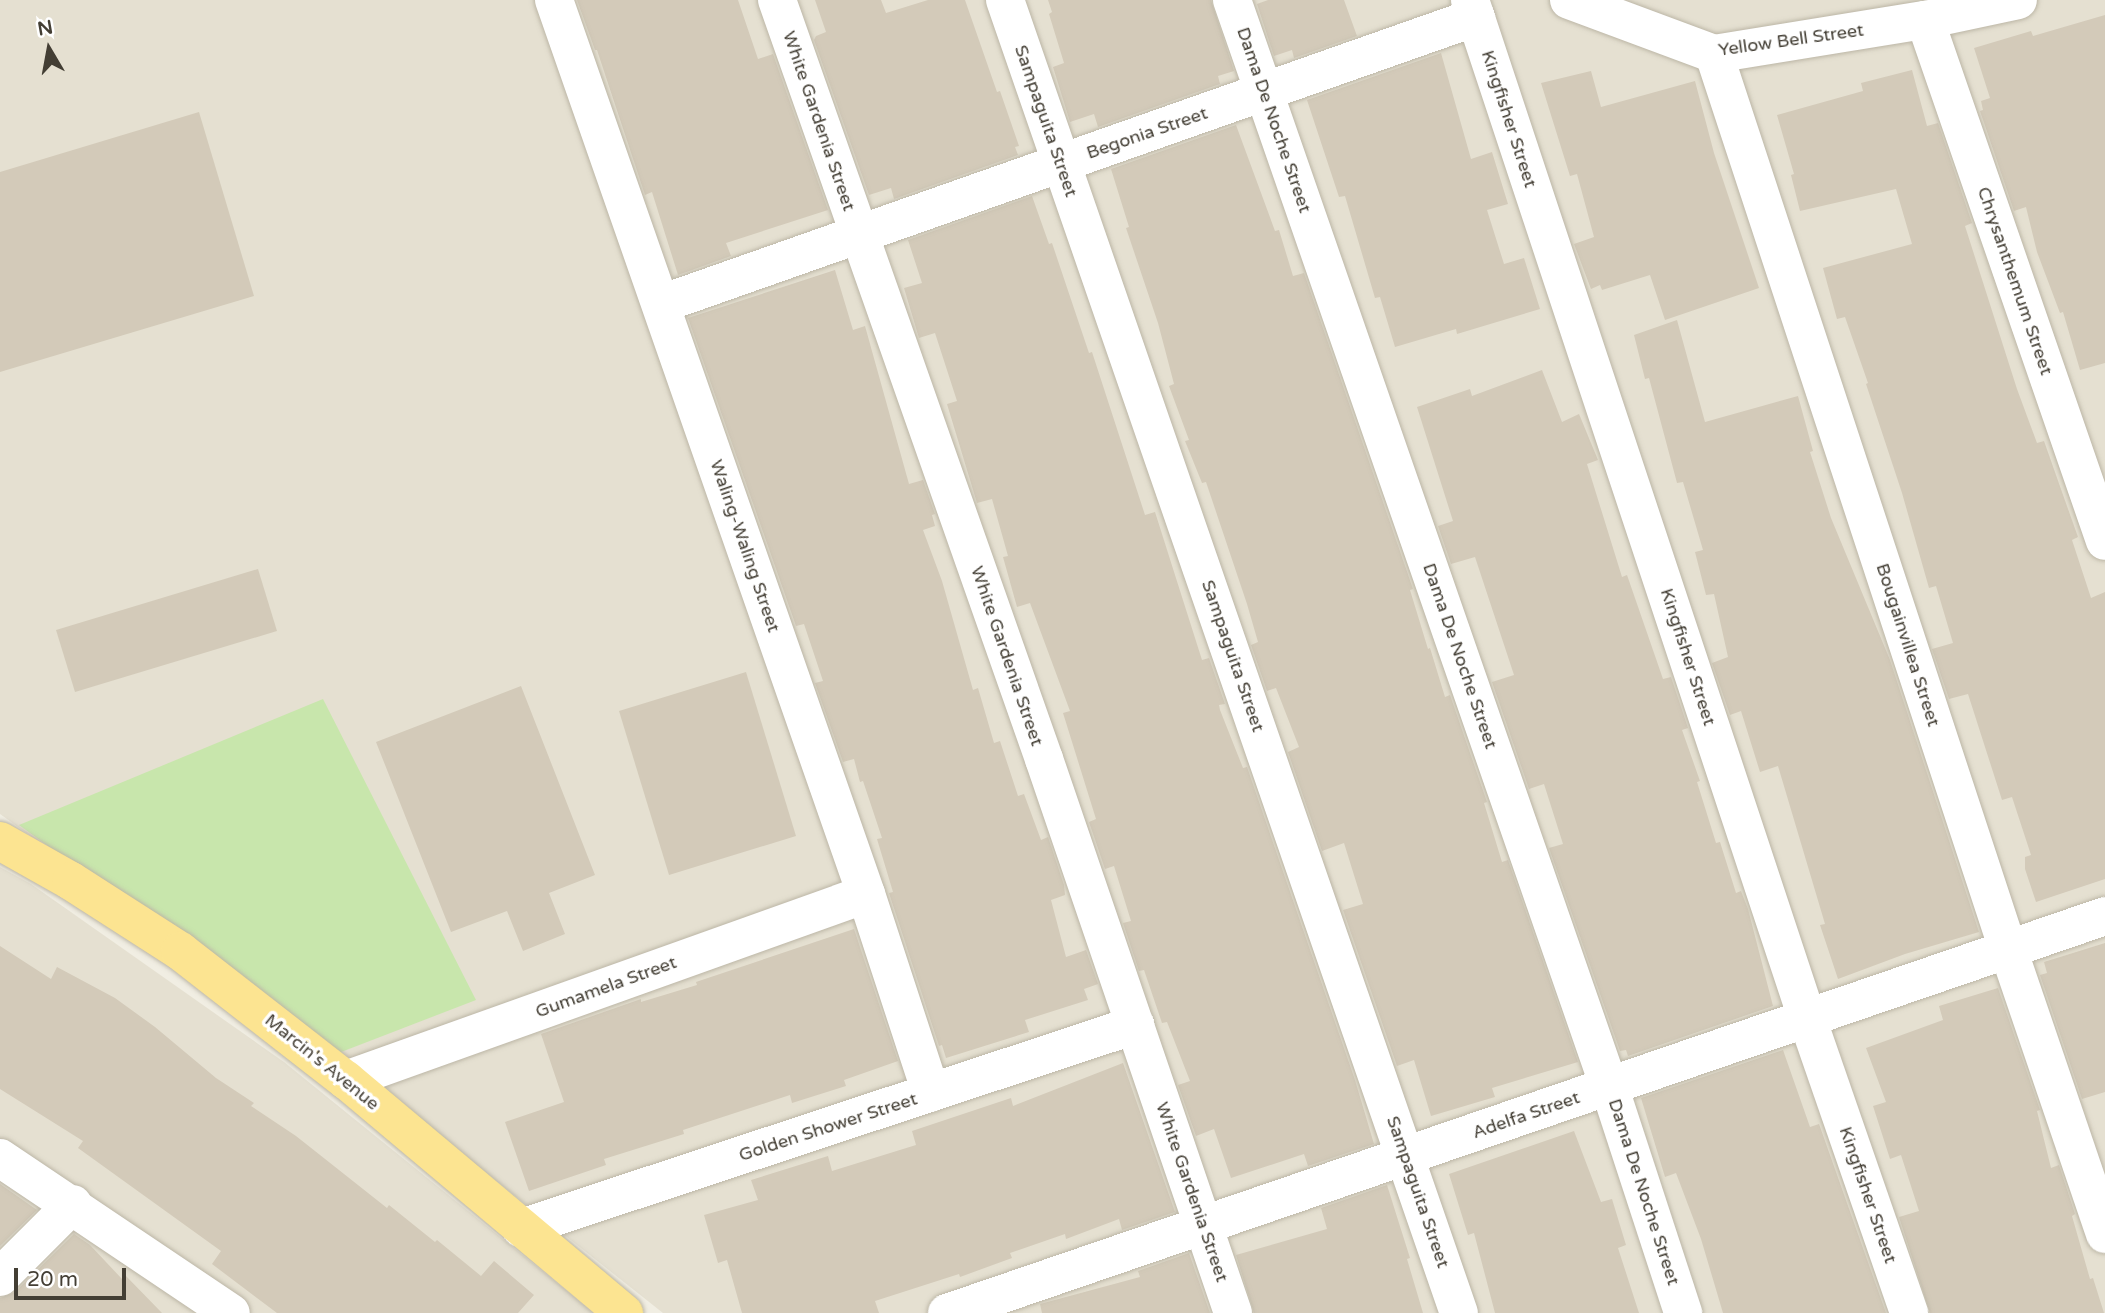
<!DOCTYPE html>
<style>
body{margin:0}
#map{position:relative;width:2105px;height:1313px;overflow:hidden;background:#f1eee3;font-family:"Varela Round",sans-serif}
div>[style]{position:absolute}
.residential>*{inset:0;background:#e5e0d1}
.green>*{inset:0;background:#c8e6ac}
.building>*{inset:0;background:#d3cab9}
.roads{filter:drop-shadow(0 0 2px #bcb6a6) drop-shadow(0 0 2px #bcb6a6)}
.minor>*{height:38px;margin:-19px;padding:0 19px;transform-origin:19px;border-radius:19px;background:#fff}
.major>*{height:38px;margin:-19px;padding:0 19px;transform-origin:19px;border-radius:19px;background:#fce491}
span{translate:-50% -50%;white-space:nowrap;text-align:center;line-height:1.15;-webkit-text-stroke:7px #fff;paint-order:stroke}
.street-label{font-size:18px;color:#433e34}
.north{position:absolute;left:14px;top:14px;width:70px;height:70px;-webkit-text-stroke:5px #fff;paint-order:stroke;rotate:350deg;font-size:19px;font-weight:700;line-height:28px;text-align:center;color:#433e34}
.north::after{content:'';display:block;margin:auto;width:24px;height:32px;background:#433e34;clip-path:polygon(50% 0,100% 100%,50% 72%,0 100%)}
.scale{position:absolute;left:14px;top:1268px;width:112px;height:32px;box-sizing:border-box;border:4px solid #433e34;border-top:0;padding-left:9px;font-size:21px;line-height:24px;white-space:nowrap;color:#433e34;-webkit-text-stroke:5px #fff;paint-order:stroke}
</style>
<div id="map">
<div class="residential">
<div style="clip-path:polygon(0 0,2105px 0,2105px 1313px,663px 1313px,336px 1054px,0 814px)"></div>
<div style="clip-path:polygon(0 867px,31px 884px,284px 1062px,594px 1313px,0 1313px)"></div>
</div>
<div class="green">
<div style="clip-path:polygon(323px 699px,476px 1000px,336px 1054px,19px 825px)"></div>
</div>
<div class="building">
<div style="clip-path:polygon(577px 0,738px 0,758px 59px,773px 54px,828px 210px,726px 243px,731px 256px,678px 275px,652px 192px,645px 195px,597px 50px,595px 50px)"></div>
<div style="clip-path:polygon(815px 0,881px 0,886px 13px,928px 0,965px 0,997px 92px,1000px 91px,1019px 146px,1015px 147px,1018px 155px,894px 199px,891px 188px,869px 195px,814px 40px,816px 36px,826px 32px)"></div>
<div style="clip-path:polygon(1048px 0,1211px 0,1234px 71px,1218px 76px,1220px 84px,1098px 127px,1094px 114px,1070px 122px,1053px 67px,1064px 63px,1049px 14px,1052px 12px)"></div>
<div style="clip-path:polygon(1268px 0,1344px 0,1357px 36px,1294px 58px,1292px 50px,1274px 56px,1257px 4px)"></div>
<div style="clip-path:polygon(2105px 15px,2105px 363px,2080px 370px,2063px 312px,2060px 313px,2037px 252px,2026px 207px,2014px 211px,1980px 111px,1983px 110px,1981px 101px,1990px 98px,1974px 48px,2031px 31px,2033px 36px)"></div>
<div style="clip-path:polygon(1441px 53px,1471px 159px,1492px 152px,1508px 204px,1487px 210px,1504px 264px,1524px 258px,1540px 309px,1457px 334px,1456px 329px,1395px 347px,1380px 297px,1375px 298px,1345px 196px,1339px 197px,1307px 100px)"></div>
<div style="clip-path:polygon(1912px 70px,1927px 126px,1938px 123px,1972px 223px,1965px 226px,2017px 389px,2037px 443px,2044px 441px,2062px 492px,2078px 537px,2072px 540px,2091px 598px,2105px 592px,2105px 879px,2036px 902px,2025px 869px,2025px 857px,2031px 855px,2012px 797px,2002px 800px,1968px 694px,1949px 699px,1932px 649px,1953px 643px,1936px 586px,1929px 588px,1902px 493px,1866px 384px,1868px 383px,1845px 317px,1837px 319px,1823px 268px,1912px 244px,1896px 189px,1800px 211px,1791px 175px,1794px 174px,1777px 115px,1863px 91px,1861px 83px)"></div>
<div style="clip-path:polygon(1591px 71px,1601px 107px,1695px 81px,1714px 153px,1759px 288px,1665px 320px,1650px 275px,1602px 290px,1600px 285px,1591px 289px,1574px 244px,1594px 237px,1577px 174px,1570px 176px,1541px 83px)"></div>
<div style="clip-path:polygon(199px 112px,254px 296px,0 372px,0 172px)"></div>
<div style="clip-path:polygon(1236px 125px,1275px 231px,1279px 230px,1293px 276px,1304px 273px,1413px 589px,1410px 590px,1428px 649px,1430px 648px,1445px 697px,1450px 695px,1487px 802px,1484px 803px,1502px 862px,1508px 860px,1578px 1062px,1492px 1088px,1495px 1097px,1431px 1116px,1414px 1060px,1397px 1066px,1343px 910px,1363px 904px,1344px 843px,1322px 851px,1288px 752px,1299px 747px,1276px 688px,1267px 691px,1251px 645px,1258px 642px,1247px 604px,1206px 482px,1202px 483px,1185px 441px,1189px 440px,1169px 386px,1174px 384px,1158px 323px,1126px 228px,1129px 227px,1111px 169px)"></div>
<div style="clip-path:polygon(1032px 196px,1049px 244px,1052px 243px,1089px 353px,1092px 352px,1145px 515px,1155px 512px,1202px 660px,1209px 658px,1225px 704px,1219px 705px,1220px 710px,1243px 768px,1247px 767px,1355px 1080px,1374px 1144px,1308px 1166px,1304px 1154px,1231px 1178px,1214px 1129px,1196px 1136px,1178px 1085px,1190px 1081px,1167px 1022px,1162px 1023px,1144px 970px,1139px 971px,1123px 923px,1131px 921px,1114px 866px,1105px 869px,1089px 822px,1096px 819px,1063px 713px,1070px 711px,1030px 603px,1017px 607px,1003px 557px,1008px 556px,992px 499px,977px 503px,947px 404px,957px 401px,935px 333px,919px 338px,904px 288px,922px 283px,908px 240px)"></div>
<div style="clip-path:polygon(835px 270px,853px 330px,865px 326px,909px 484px,923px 480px,935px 514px,932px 515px,935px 526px,923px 530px,942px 581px,973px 690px,978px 688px,994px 743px,1000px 741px,1018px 796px,1024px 794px,1041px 840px,1048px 837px,1064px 885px,1065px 895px,1051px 900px,1066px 957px,1086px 950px,1098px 984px,1084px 989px,1088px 1000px,1025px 1020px,1029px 1032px,946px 1058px,942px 1045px,939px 1046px,889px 893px,893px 892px,877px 839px,882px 838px,863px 781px,860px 782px,854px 759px,843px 762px,815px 683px,823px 681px,804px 624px,796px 626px,688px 318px)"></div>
<div style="clip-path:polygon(1677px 320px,1705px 422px,1798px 396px,1813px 451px,1810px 452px,1831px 518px,1890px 660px,1979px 932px,1905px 954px,1838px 979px,1820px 925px,1825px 924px,1778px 766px,1760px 772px,1741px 711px,1730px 715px,1712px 663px,1728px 657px,1714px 594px,1706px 595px,1695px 552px,1703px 550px,1683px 482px,1677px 483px,1649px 378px,1645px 379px,1634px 335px)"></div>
<div style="clip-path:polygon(1542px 370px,1562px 422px,1579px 414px,1598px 460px,1587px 464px,1622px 577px,1627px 575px,1663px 679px,1671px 677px,1688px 728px,1682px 730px,1700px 781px,1697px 782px,1716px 843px,1720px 842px,1736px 893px,1741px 891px,1748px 909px,1773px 1006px,1628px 1056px,1626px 1050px,1620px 1051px,1549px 848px,1563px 844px,1544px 784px,1529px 789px,1492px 682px,1514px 675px,1475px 557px,1451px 564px,1438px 526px,1453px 521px,1417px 407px,1470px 389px,1472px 396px)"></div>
<div style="clip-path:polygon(258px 569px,277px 631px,75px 692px,56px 630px)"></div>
<div style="clip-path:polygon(746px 672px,796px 836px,669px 875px,619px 711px)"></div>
<div style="clip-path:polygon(521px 686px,595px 875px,549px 893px,565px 934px,523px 951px,507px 911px,451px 932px,376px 742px)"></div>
<div style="clip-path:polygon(854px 929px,898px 1061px,844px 1080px,846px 1086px,792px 1103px,790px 1095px,683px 1130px,684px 1134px,604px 1159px,606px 1165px,529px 1191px,505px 1122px,564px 1102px,541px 1034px,641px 999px,641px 1002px,697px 985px,696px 982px)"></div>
<div style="clip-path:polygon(2105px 943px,2105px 1092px,2082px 1099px,2040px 975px,2047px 973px,2044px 962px)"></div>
<div style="clip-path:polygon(0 946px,51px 979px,57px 967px,115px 998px,155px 1027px,216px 1078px,254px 1103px,251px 1106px,296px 1136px,387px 1208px,389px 1205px,435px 1242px,437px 1240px,481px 1276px,494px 1261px,534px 1295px,518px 1313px,277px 1313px,212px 1264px,221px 1251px,78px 1148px,83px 1141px,0 1089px)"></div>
<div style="clip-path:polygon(1998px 988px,2040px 1110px,2037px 1111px,2051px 1168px,2059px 1165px,2075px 1214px,2072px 1216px,2090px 1279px,2093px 1278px,2104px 1313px,1930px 1313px,1899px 1217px,1919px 1211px,1901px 1155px,1890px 1159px,1873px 1106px,1886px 1102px,1866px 1048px,1943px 1020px,1939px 1006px)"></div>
<div style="clip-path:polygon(1783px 1050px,1810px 1127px,1819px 1124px,1886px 1313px,1723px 1313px,1701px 1239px,1676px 1173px,1665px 1177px,1641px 1098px)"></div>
<div style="clip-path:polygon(1123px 1063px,1175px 1212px,1122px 1230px,1119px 1219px,1066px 1239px,1065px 1234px,1010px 1253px,1012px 1258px,960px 1277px,959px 1274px,875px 1301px,879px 1313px,742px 1313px,727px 1260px,718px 1263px,704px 1215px,758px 1200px,751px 1180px,828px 1156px,832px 1171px,916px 1145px,912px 1131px,1011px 1098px,1013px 1106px)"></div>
<div style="clip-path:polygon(1574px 1131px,1601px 1202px,1612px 1199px,1626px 1245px,1618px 1248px,1639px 1313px,1495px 1313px,1474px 1233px,1468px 1235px,1449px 1174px)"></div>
<div style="clip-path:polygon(0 1184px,37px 1210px,0 1246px)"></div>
<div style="clip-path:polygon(1387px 1185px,1410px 1258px,1407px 1259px,1423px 1313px,1254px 1313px,1236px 1255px,1327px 1229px,1321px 1208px)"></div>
<div style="clip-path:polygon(74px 1234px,90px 1245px,122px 1279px,126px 1276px,162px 1313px,0 1313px,0 1298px,15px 1292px)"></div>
<div style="clip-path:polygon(1189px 1253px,1210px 1313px,1042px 1313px,1040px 1304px,1140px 1277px,1138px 1271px)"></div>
</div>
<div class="roads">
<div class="minor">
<div style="left:554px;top:0;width:947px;rotate:70.76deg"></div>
<div style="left:866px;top:894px;width:209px;rotate:71.9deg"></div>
<div style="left:777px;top:0;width:805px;rotate:70.62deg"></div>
<div style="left:1044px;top:759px;width:585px;rotate:71.16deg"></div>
<div style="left:1005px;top:0;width:1389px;rotate:70.93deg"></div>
<div style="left:1232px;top:0;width:1150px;rotate:70.86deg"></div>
<div style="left:1609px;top:1086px;width:239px;rotate:71.9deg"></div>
<div style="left:1470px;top:0;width:1072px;rotate:71.68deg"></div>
<div style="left:1807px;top:1018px;width:312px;rotate:70.9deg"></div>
<div style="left:1569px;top:0;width:155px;rotate:20.4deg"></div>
<div style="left:1714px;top:54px;width:214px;rotate:-9.2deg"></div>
<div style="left:1925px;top:20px;width:95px;rotate:-12.1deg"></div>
<div style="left:1925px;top:20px;width:551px;rotate:70.94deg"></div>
<div style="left:1714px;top:54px;width:942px;rotate:71.82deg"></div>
<div style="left:2008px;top:949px;width:301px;rotate:71.2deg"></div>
<div style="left:661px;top:304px;width:864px;rotate:-19.4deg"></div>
<div style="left:346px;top:1080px;width:552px;rotate:-19.68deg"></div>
<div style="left:0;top:1158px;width:278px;rotate:33.9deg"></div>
<div style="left:521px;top:1228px;width:647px;rotate:-18.29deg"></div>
<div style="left:0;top:1277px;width:103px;rotate:-45deg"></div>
<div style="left:947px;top:1313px;width:1224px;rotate:-18.92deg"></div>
</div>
<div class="major">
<div style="left:0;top:841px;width:81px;rotate:29.4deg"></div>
<div style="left:71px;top:881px;width:130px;rotate:32.7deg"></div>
<div style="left:180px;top:951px;width:210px;rotate:37.9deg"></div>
<div style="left:346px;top:1080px;width:363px;rotate:40deg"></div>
</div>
</div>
<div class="street-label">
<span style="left:1791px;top:40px;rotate:-8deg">Yellow Bell Street</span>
<span style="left:1509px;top:119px;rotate:72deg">Kingfisher Street</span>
<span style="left:1274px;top:120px;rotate:71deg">Dama De Noche Street</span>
<span style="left:819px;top:121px;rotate:71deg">White Gardenia Street</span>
<span style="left:1046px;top:121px;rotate:71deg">Sampaguita Street</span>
<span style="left:1147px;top:133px;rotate:-19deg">Begonia Street</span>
<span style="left:2015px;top:281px;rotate:71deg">Chrysanthemum Street</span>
<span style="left:745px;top:546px;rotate:71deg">Waling-Waling Street</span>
<span style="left:1908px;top:645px;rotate:72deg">Bougainvillea Street</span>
<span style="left:1007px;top:656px;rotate:71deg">White Gardenia Street</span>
<span style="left:1233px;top:656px;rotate:71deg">Sampaguita Street</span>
<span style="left:1460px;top:656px;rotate:71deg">Dama De Noche Street</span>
<span style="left:1688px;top:657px;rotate:72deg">Kingfisher Street</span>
<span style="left:606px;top:987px;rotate:-20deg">Gumamela Street</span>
<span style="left:322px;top:1062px;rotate:39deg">Marcin's Avenue</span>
<span style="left:1526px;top:1115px;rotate:-19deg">Adelfa Street</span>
<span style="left:828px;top:1127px;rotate:-18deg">Golden Shower Street</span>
<span style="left:1192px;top:1192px;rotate:71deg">White Gardenia Street</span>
<span style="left:1418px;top:1192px;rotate:71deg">Sampaguita Street</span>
<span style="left:1644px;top:1192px;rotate:72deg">Dama De Noche Street</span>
<span style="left:1868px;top:1195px;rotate:71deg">Kingfisher Street</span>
</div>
<div class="north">N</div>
<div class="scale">20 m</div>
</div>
